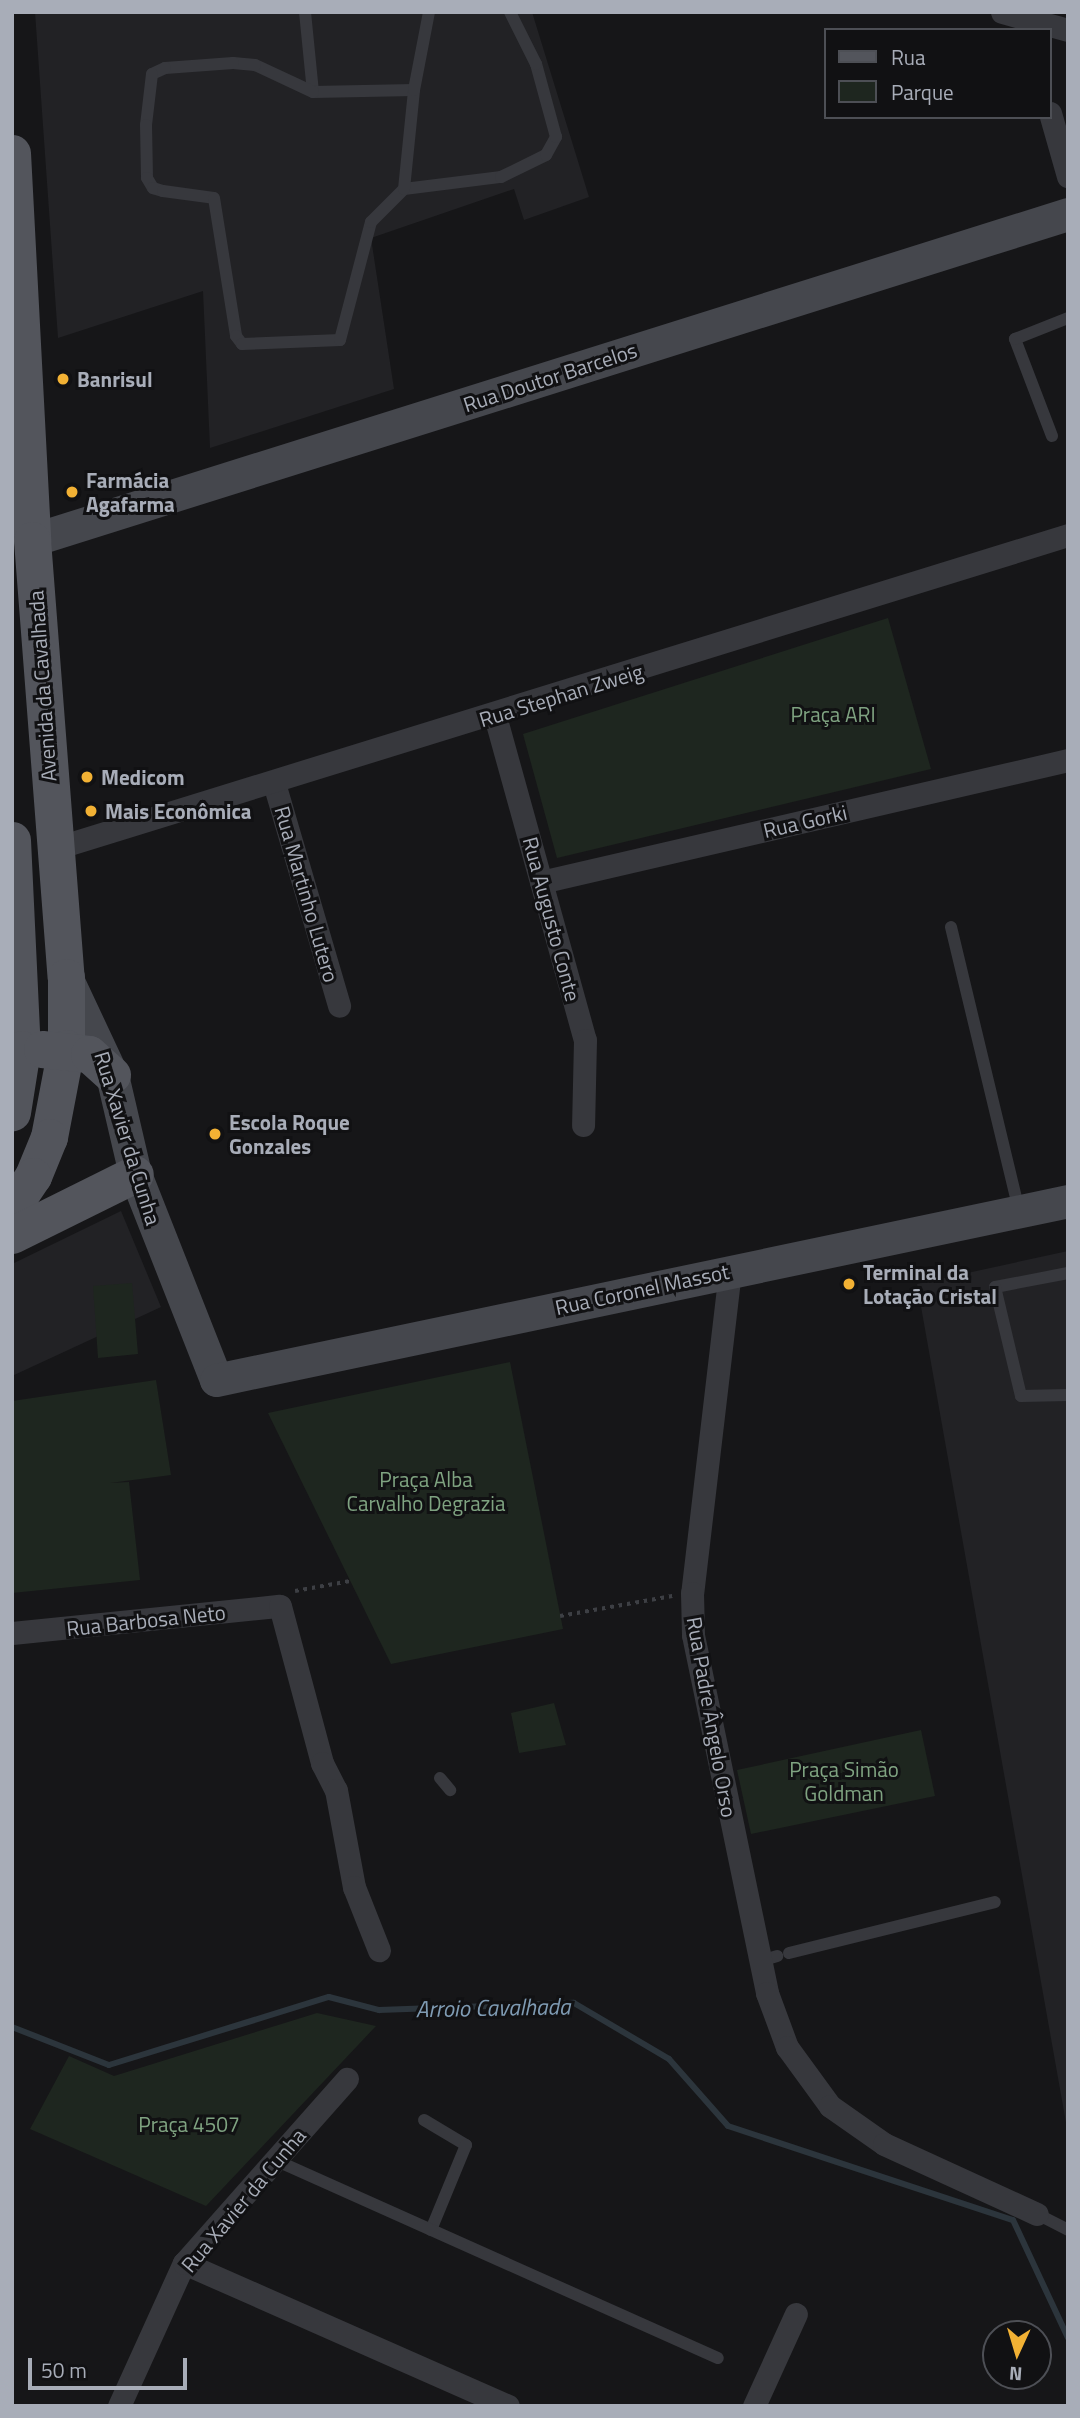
<!DOCTYPE html>
<meta charset="utf-8">
<style>
body{margin:0}
#map{position:relative;width:1080px;height:2418px;overflow:hidden;background:#161618;font-family:"Titillium Web",sans-serif}
div>[style]{position:absolute}
.built>*{inset:0;background:#222225}
.green>*{inset:0;background:#1e261f}
.stream>*{height:6px;margin:-3px;padding:0 3px;transform-origin:3px;border-radius:3px;background:#2c353c}
.path>*{height:3.5px;margin-top:-1.75px;transform-origin:0;background:repeating-linear-gradient(90deg,#3d3f44 0 3.5px,transparent 0 8.5px)}
.lane>*{height:12px;margin:-6px;padding:0 6px;transform-origin:6px;border-radius:6px;background:#37383d}
.street>*{height:23px;margin:-11.5px;padding:0 11.5px;transform-origin:11.5px;border-radius:11.5px;background:#37383d}
.secondary>*{height:33px;margin:-16.5px;padding:0 16.5px;transform-origin:16.5px;border-radius:16.5px;background:#45474d}
.primary>*{height:37px;margin:-18.5px;padding:0 18.5px;transform-origin:18.5px;border-radius:18.5px;background:#53555c}
.dots>*{width:19px;height:19px;translate:-50% -50%;box-sizing:border-box;border:4px solid #111113;border-radius:50%}
span{translate:-50% -50%;white-space:nowrap;text-align:center;line-height:1.15;-webkit-text-stroke:6px #111113;paint-order:stroke}
.street-label{font-size:21px;color:#a8adb8}
.poi-label{font-size:21px;color:#a8adb8;font-weight:700}
.left{translate:0 -50%;text-align:left}
.park-label{font-size:21px;color:#7fa381}
.water-label{font-size:23px;color:#7f9bb3;font-style:italic}
.frame{position:absolute;inset:0;border:14px solid #a8adb8;pointer-events:none}
.legend{position:absolute;left:824px;top:28px;width:228px;height:91px;box-sizing:border-box;background:#111113;border:2px solid #4d4f55;margin:0;padding:9px 12px;list-style:none;font-size:21px;color:#a8adb8}
.legend li{display:flex;align-items:center;gap:14px;height:35px}
.legend b{width:35px;border:2px solid #4d4f55}
.north{position:absolute;left:982px;top:2320px;width:70px;height:70px;box-sizing:border-box;background:#111113;border:2px solid #4d4f55;border-radius:50%;rotate:184deg;font-size:19px;font-weight:700;line-height:28px;text-align:center;color:#a8adb8}
.north::after{content:'';display:block;margin:auto;width:24px;height:32px;background:#f2b134;clip-path:polygon(50% 0,100% 100%,50% 72%,0 100%)}
.scale{position:absolute;left:28px;top:2358px;width:159px;height:32px;box-sizing:border-box;border:4px solid #a8adb8;border-top:0;padding-left:9px;font-size:21px;line-height:24px;white-space:nowrap;color:#a8adb8;-webkit-text-stroke:5px #111113;paint-order:stroke}
</style>
<div id="map">
<div class="built">
<div style="clip-path:polygon(35px 12px,532px 12px,589px 197px,524px 220px,514px 189px,371px 238px,394px 389px,210px 448px,203px 291px,58px 338px)"></div>
<div style="clip-path:polygon(121px 1211px,161px 1307px,12px 1376px,12px 1264px)"></div>
<div style="clip-path:polygon(1068px 1251px,1068px 2134px,917px 1284px)"></div>
</div>
<div class="green">
<div style="clip-path:polygon(888px 618px,931px 769px,557px 858px,523px 734px)"></div>
<div style="clip-path:polygon(132px 1283px,138px 1354px,98px 1358px,93px 1286px)"></div>
<div style="clip-path:polygon(510px 1362px,563px 1629px,391px 1664px,268px 1413px)"></div>
<div style="clip-path:polygon(156px 1380px,171px 1475px,110px 1483px,129px 1482px,140px 1580px,12px 1593px,12px 1401px)"></div>
<div style="clip-path:polygon(554px 1703px,566px 1745px,519px 1753px,511px 1713px)"></div>
<div style="clip-path:polygon(921px 1730px,935px 1796px,751px 1834px,737px 1770px)"></div>
<div style="clip-path:polygon(317px 2013px,376px 2026px,206px 2206px,30px 2129px,69px 2056px,114px 2076px)"></div>
</div>
<div class="stream">
<div style="left:12px;top:2027px;width:104px;rotate:21.4deg"></div>
<div style="left:109px;top:2065px;width:230px;rotate:-17.2deg"></div>
<div style="left:329px;top:1997px;width:52px;rotate:14.6deg"></div>
<div style="left:379px;top:2010px;width:195px;rotate:-2.1deg"></div>
<div style="left:574px;top:2003px;width:110px;rotate:30.5deg"></div>
<div style="left:669px;top:2059px;width:89px;rotate:48.6deg"></div>
<div style="left:728px;top:2126px;width:300px;rotate:18.3deg"></div>
<div style="left:1013px;top:2220px;width:130px;rotate:65deg"></div>
</div>
<div class="path">
<div style="left:295px;top:1591px;width:56px;rotate:-10.3deg"></div>
<div style="left:560px;top:1616px;width:114px;rotate:-10.1deg"></div>
</div>
<div class="lane">
<div style="left:305px;top:12px;width:80px;rotate:84.3deg"></div>
<div style="left:414px;top:90px;width:101px;rotate:178.9deg"></div>
<div style="left:313px;top:92px;width:64px;rotate:-155deg"></div>
<div style="left:255px;top:65px;width:22px;rotate:-175deg"></div>
<div style="left:233px;top:63px;width:68px;rotate:175.8deg"></div>
<div style="left:165px;top:68px;width:14px;rotate:155deg"></div>
<div style="left:152px;top:74px;width:51px;rotate:96.7deg"></div>
<div style="left:146px;top:125px;width:53px;rotate:88.9deg"></div>
<div style="left:147px;top:178px;width:12px;rotate:59deg"></div>
<div style="left:153px;top:188px;width:10px;rotate:17deg"></div>
<div style="left:163px;top:191px;width:51px;rotate:7.8deg"></div>
<div style="left:214px;top:198px;width:140px;rotate:80.9deg"></div>
<div style="left:236px;top:336px;width:10px;rotate:53deg"></div>
<div style="left:242px;top:344px;width:98px;rotate:-2.3deg"></div>
<div style="left:340px;top:340px;width:122px;rotate:-75.3deg"></div>
<div style="left:371px;top:222px;width:47px;rotate:-45deg"></div>
<div style="left:404px;top:189px;width:98px;rotate:-7.1deg"></div>
<div style="left:501px;top:177px;width:50px;rotate:-26.1deg"></div>
<div style="left:546px;top:155px;width:21px;rotate:-61deg"></div>
<div style="left:556px;top:137px;width:76px;rotate:-105.3deg"></div>
<div style="left:536px;top:64px;width:58px;rotate:-116.6deg"></div>
<div style="left:404px;top:189px;width:100px;rotate:-84.2deg"></div>
<div style="left:414px;top:90px;width:79px;rotate:-79.1deg"></div>
<div style="left:1052px;top:436px;width:104px;rotate:-110.9deg"></div>
<div style="left:1015px;top:339px;width:57px;rotate:-21.6deg"></div>
<div style="left:951px;top:927px;width:292px;rotate:76.5deg"></div>
<div style="left:1068px;top:1273px;width:74px;rotate:169.1deg"></div>
<div style="left:995px;top:1287px;width:112px;rotate:76.6deg"></div>
<div style="left:1021px;top:1396px;width:47px;rotate:-1.2deg"></div>
<div style="left:440px;top:1778px;width:16px;rotate:50deg"></div>
<div style="left:789px;top:1953px;width:212px;rotate:-13.9deg"></div>
<div style="left:760px;top:1961px;width:18px;rotate:-16deg"></div>
<div style="left:424px;top:2120px;width:49px;rotate:30.8deg"></div>
<div style="left:466px;top:2145px;width:92px;rotate:112.4deg"></div>
<div style="left:275px;top:2160px;width:485px;rotate:24.1deg"></div>
<div style="left:1037px;top:2214px;width:35px;rotate:27deg"></div>
</div>
<div class="street">
<div style="left:1002px;top:12px;width:68px;rotate:15.3deg"></div>
<div style="left:1050px;top:113px;width:66px;rotate:74.1deg"></div>
<div style="left:495px;top:716px;width:336px;rotate:74.5deg"></div>
<div style="left:585px;top:1040px;width:85px;rotate:91.3deg"></div>
<div style="left:274px;top:783px;width:232px;rotate:73.7deg"></div>
<div style="left:53px;top:849px;width:1062px;rotate:-17.19deg"></div>
<div style="left:541px;top:882px;width:541px;rotate:-13.03deg"></div>
<div style="left:730px;top:1271px;width:324px;rotate:96.7deg"></div>
<div style="left:692px;top:1593px;width:42px;rotate:88.6deg"></div>
<div style="left:693px;top:1635px;width:366px;rotate:78.3deg"></div>
<div style="left:767px;top:1993px;width:58px;rotate:69.7deg"></div>
<div style="left:787px;top:2047px;width:73px;rotate:53.9deg"></div>
<div style="left:830px;top:2106px;width:66px;rotate:35.1deg"></div>
<div style="left:884px;top:2144px;width:168px;rotate:24.6deg"></div>
<div style="left:12px;top:1633px;width:269px;rotate:-5.8deg"></div>
<div style="left:280px;top:1606px;width:163px;rotate:75deg"></div>
<div style="left:322px;top:1763px;width:30px;rotate:63deg"></div>
<div style="left:336px;top:1790px;width:99px;rotate:79.5deg"></div>
<div style="left:354px;top:1887px;width:68px;rotate:68.4deg"></div>
<div style="left:184px;top:2263px;width:354px;rotate:23.8deg"></div>
<div style="left:119px;top:2406px;width:157px;rotate:-65.6deg"></div>
<div style="left:184px;top:2263px;width:246px;rotate:-48.5deg"></div>
<div style="left:754px;top:2406px;width:101px;rotate:-65.5deg"></div>
</div>
<div class="secondary">
<div style="left:32px;top:540px;width:1086px;rotate:-17.47deg"></div>
<div style="left:66px;top:977px;width:108px;rotate:64.9deg"></div>
<div style="left:112px;top:1075px;width:102px;rotate:76.9deg"></div>
<div style="left:135px;top:1174px;width:221px;rotate:68.5deg"></div>
<div style="left:216px;top:1380px;width:871px;rotate:-11.86deg"></div>
</div>
<div class="primary">
<div style="left:12px;top:153px;width:388px;rotate:87deg"></div>
<div style="left:32px;top:540px;width:438px;rotate:85.6deg"></div>
<div style="left:66px;top:977px;width:71px;rotate:90deg"></div>
<div style="left:66px;top:1048px;width:91px;rotate:100.8deg"></div>
<div style="left:49px;top:1137px;width:42px;rotate:112.3deg"></div>
<div style="left:33px;top:1176px;width:37px;rotate:124deg"></div>
<div style="left:12px;top:840px;width:209px;rotate:87.3deg"></div>
<div style="left:22px;top:1049px;width:64px;rotate:99deg"></div>
<div style="left:42px;top:1049px;width:47px;rotate:6.1deg"></div>
<div style="left:89px;top:1054px;width:31px;rotate:42deg"></div>
<div style="left:12px;top:1235px;width:137px;rotate:-26.4deg"></div>
</div>
<div class="dots">
<div style="left:63px;top:379px;background:#f2b134"></div>
<div style="left:72px;top:492px;background:#f2b134"></div>
<div style="left:87px;top:777px;background:#f2b134"></div>
<div style="left:91px;top:811px;background:#f2b134"></div>
<div style="left:215px;top:1134px;background:#f2b134"></div>
<div style="left:849px;top:1284px;background:#f2b134"></div>
</div>
<div class="street-label">
<span style="left:550px;top:377px;rotate:-18deg">Rua Doutor Barcelos</span>
<span style="left:42px;top:686px;rotate:-94deg">Avenida da Cavalhada</span>
<span style="left:561px;top:695px;rotate:-17deg">Rua Stephan Zweig</span>
<span style="left:805px;top:821px;rotate:-13deg">Rua Gorki</span>
<span style="left:307px;top:894px;rotate:74deg">Rua Martinho Lutero</span>
<span style="left:552px;top:919px;rotate:75deg">Rua Augusto Conte</span>
<span style="left:128px;top:1138px;rotate:73deg">Rua Xavier da Cunha</span>
<span style="left:642px;top:1289px;rotate:-12deg">Rua Coronel Massot</span>
<span style="left:146px;top:1620px;rotate:-6deg">Rua Barbosa Neto</span>
<span style="left:712px;top:1717px;rotate:80deg">Rua Padre Ângelo Orso</span>
<span style="left:243px;top:2200px;rotate:-50deg">Rua Xavier da Cunha</span>
</div>
<div class="poi-label">
<span class="left" style="left:77px;top:379px">Banrisul</span>
<span class="left" style="left:86px;top:492px">Farmácia<br>Agafarma</span>
<span class="left" style="left:101px;top:777px">Medicom</span>
<span class="left" style="left:105px;top:811px">Mais Econômica</span>
<span class="left" style="left:229px;top:1134px">Escola Roque<br>Gonzales</span>
<span class="left" style="left:863px;top:1284px">Terminal da<br>Lotação Cristal</span>
</div>
<div class="park-label">
<span style="left:833px;top:714px">Praça ARI</span>
<span style="left:426px;top:1491px">Praça Alba<br>Carvalho Degrazia</span>
<span style="left:844px;top:1781px">Praça Simão<br>Goldman</span>
<span style="left:189px;top:2124px">Praça 4507</span>
</div>
<div class="water-label">
<span style="left:493px;top:2008px;rotate:-1deg">Arroio Cavalhada</span>
</div>
<div class="frame"></div>
<ul class="legend">
<li><b style="height:9px;background:#53555c"></b>Rua</li>
<li><b style="height:19px;background:#1e261f"></b>Parque</li>
</ul>
<div class="north">N</div>
<div class="scale">50 m</div>
</div>
